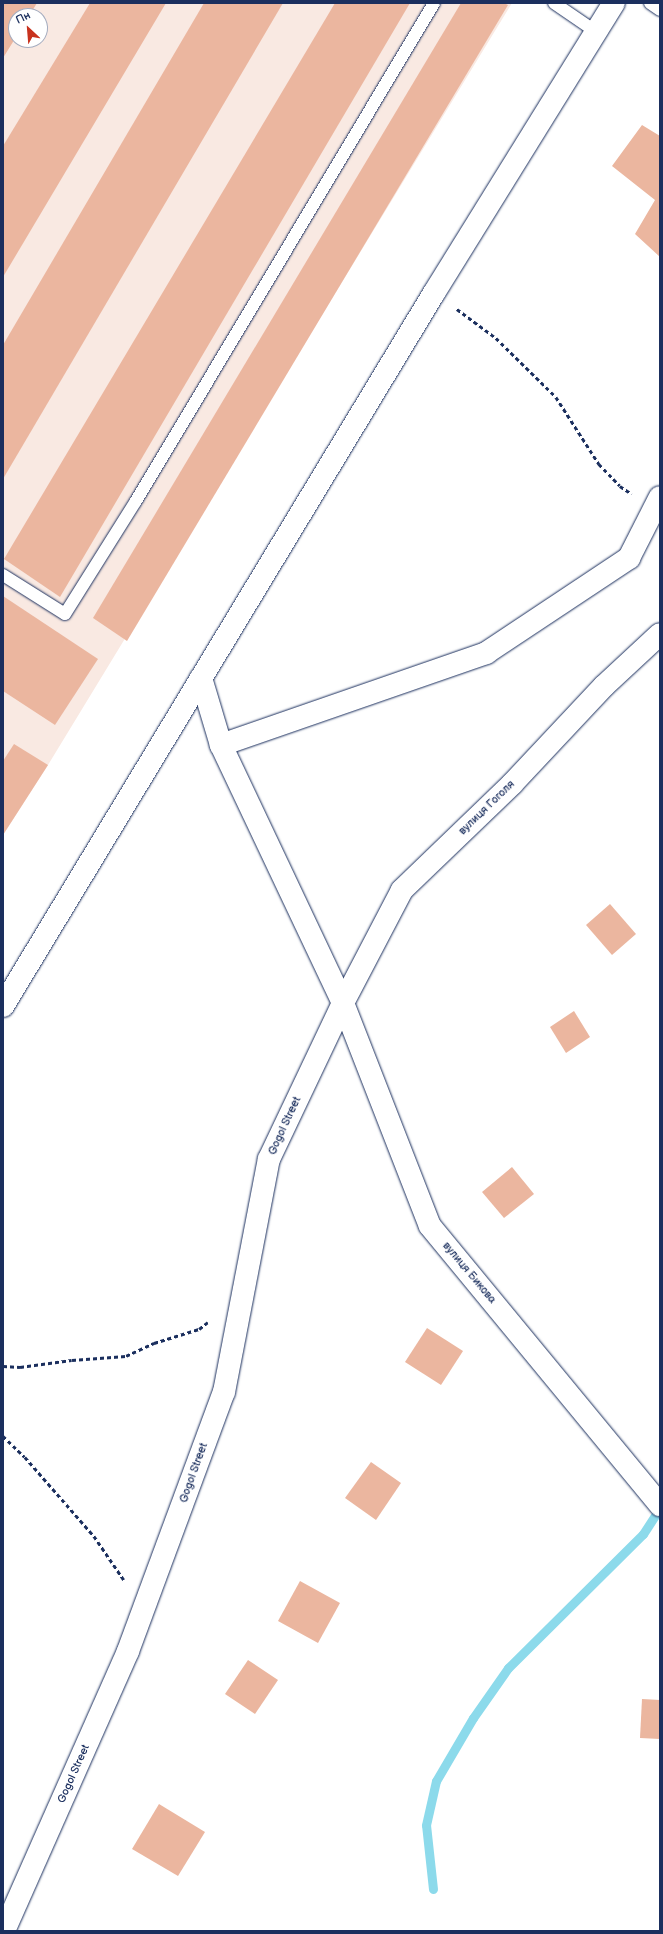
<!DOCTYPE html>
<meta charset="utf-8">
<style>
body{margin:0}
#map{position:relative;width:663px;height:1934px;overflow:hidden;background:#fff;font-family:"Balsamiq Sans",sans-serif}
div>[style]{position:absolute}
.built>*{inset:0;background:#f9e9e2}
.stream>*{height:9px;margin:-4.5px;padding:0 4.5px;transform-origin:4.5px;border-radius:4.5px;background:#8cdaeb}
.building>*{inset:0;background:#ebb69f}
.path>*{height:2.5px;margin-top:-1.25px;transform-origin:0;background:repeating-linear-gradient(90deg,#1b2f5e 0 4px,transparent 0 7px)}
.roads{filter:drop-shadow(0 0 1px #1b2f5e) drop-shadow(0 0 1px #1b2f5e)}
.lane>*{height:12px;margin:-6px;padding:0 6px;transform-origin:6px;border-radius:6px;background:#fff}
.street>*{height:22px;margin:-11px;padding:0 11px;transform-origin:11px;border-radius:11px;background:#fff}
.secondary>*{height:22px;margin:-11px;padding:0 11px;transform-origin:11px;border-radius:11px;background:#fff}
span{translate:-50% -50%;white-space:nowrap;text-align:center;line-height:1.15;-webkit-text-stroke:3px #fff;paint-order:stroke}
.street-label{font-size:11px;color:#1b2f5e}
.frame{position:absolute;inset:0;border:4px solid #1b2f5e;pointer-events:none}
.north{position:absolute;left:8px;top:8px;width:40px;height:40px;box-sizing:border-box;background:#fff;border:1px solid #a4acbf;border-radius:50%;rotate:334deg;font-size:11px;font-weight:700;line-height:16px;text-align:center;color:#1b2f5e}
.north::after{content:'';display:block;margin:auto;width:14px;height:18px;background:#c8321e;clip-path:polygon(50% 0,100% 100%,50% 72%,0 100%)}
</style>
<div id="map">
<div class="built">
<div style="clip-path:polygon(evenodd,3px 3px,512px 3px,48px 765px,3px 835px,3px 3px,16px 16px,40px 16px,40px 40px,16px 40px,16px 16px)"></div>
</div>
<div class="stream">
<div style="left:433px;top:1889px;width:64px;rotate:-96.2deg"></div>
<div style="left:426px;top:1825px;width:45px;rotate:-77.2deg"></div>
<div style="left:436px;top:1781px;width:73px;rotate:-59.6deg"></div>
<div style="left:473px;top:1718px;width:61px;rotate:-55deg"></div>
<div style="left:508px;top:1668px;width:190px;rotate:-44.8deg"></div>
<div style="left:643px;top:1534px;width:31px;rotate:-57deg"></div>
</div>
<div class="building">
<div style="clip-path:polygon(3px 3px,37px 3px,29px 16px,16px 16px,16px 37px,3px 58px)"></div>
<div style="clip-path:polygon(90px 3px,166px 3px,3px 277px,3px 146px)"></div>
<div style="clip-path:polygon(204px 3px,283px 3px,3px 479px,3px 345px)"></div>
<div style="clip-path:polygon(335px 3px,410px 3px,60px 597px,4px 559px)"></div>
<div style="clip-path:polygon(461px 3px,504px 3px,508px 5px,127px 641px,93px 618px)"></div>
<div style="clip-path:polygon(642px 125px,660px 136px,660px 257px,635px 234px,655px 200px,612px 166px)"></div>
<div style="clip-path:polygon(3px 596px,98px 659px,55px 725px,3px 691px)"></div>
<div style="clip-path:polygon(14px 744px,48px 765px,3px 835px,3px 761px)"></div>
<div style="clip-path:polygon(610px 904px,636px 934px,612px 955px,586px 925px)"></div>
<div style="clip-path:polygon(574px 1011px,590px 1037px,566px 1053px,550px 1027px)"></div>
<div style="clip-path:polygon(512px 1167px,534px 1194px,504px 1218px,482px 1192px)"></div>
<div style="clip-path:polygon(427px 1328px,463px 1351px,441px 1385px,405px 1362px)"></div>
<div style="clip-path:polygon(371px 1462px,401px 1483px,376px 1520px,345px 1498px)"></div>
<div style="clip-path:polygon(300px 1581px,340px 1603px,318px 1643px,278px 1621px)"></div>
<div style="clip-path:polygon(248px 1660px,278px 1680px,255px 1714px,225px 1694px)"></div>
<div style="clip-path:polygon(642px 1699px,660px 1700px,660px 1739px,640px 1738px)"></div>
<div style="clip-path:polygon(159px 1804px,205px 1832px,178px 1876px,132px 1849px)"></div>
</div>
<div class="path">
<div style="left:457px;top:309px;width:49px;rotate:36.6deg"></div>
<div style="left:496px;top:338px;width:84px;rotate:44.5deg"></div>
<div style="left:556px;top:397px;width:80px;rotate:57.3deg"></div>
<div style="left:599px;top:464px;width:30px;rotate:46deg"></div>
<div style="left:620px;top:486px;width:14px;rotate:34deg"></div>
<div style="left:3px;top:1366px;width:17px;rotate:3deg"></div>
<div style="left:20px;top:1367px;width:52px;rotate:-7.7deg"></div>
<div style="left:72px;top:1360px;width:54px;rotate:-4.2deg"></div>
<div style="left:126px;top:1356px;width:31px;rotate:-25deg"></div>
<div style="left:154px;top:1343px;width:47px;rotate:-17.3deg"></div>
<div style="left:199px;top:1329px;width:11px;rotate:-38deg"></div>
<div style="left:3px;top:1436px;width:30px;rotate:44deg"></div>
<div style="left:25px;top:1457px;width:105px;rotate:48.9deg"></div>
<div style="left:94px;top:1536px;width:53px;rotate:55.7deg"></div>
</div>
<div class="roads">
<div class="lane">
<div style="left:554px;top:3px;width:50px;rotate:34.3deg"></div>
<div style="left:650px;top:3px;width:12px;rotate:35deg"></div>
<div style="left:3px;top:575px;width:73px;rotate:32.2deg"></div>
<div style="left:65px;top:614px;width:133px;rotate:-57.9deg"></div>
<div style="left:136px;top:501px;width:580px;rotate:-59.1deg"></div>
</div>
<div class="street">
<div style="left:201px;top:678px;width:70px;rotate:73.4deg"></div>
<div style="left:221px;top:745px;width:285px;rotate:64.7deg"></div>
<div style="left:221px;top:745px;width:281px;rotate:-19.1deg"></div>
<div style="left:486px;top:653px;width:172px;rotate:-33.6deg"></div>
<div style="left:629px;top:558px;width:68px;rotate:-63.1deg"></div>
<div style="left:4px;top:1931px;width:306px;rotate:-66.1deg"></div>
<div style="left:128px;top:1651px;width:276px;rotate:-69.7deg"></div>
<div style="left:224px;top:1392px;width:237px;rotate:-79.1deg"></div>
<div style="left:269px;top:1159px;width:173px;rotate:-64.6deg"></div>
<div style="left:343px;top:1003px;width:127px;rotate:-62.4deg"></div>
<div style="left:402px;top:890px;width:153px;rotate:-43.9deg"></div>
<div style="left:512px;top:784px;width:134px;rotate:-46.8deg"></div>
<div style="left:604px;top:686px;width:76px;rotate:-42.9deg"></div>
</div>
<div class="secondary">
<div style="left:343px;top:1003px;width:239px;rotate:68.7deg"></div>
<div style="left:430px;top:1226px;width:362px;rotate:50.5deg"></div>
<div style="left:3px;top:1006px;width:833px;rotate:-58.85deg"></div>
<div style="left:434px;top:293px;width:341px;rotate:-58.2deg"></div>
</div>
</div>
<div class="street-label">
<span style="left:487px;top:808px;rotate:-44deg">вулиця Гоголя</span>
<span style="left:285px;top:1126px;rotate:-65deg">Gogol Street</span>
<span style="left:469px;top:1273px;rotate:50deg">вулиця Бикова</span>
<span style="left:194px;top:1473px;rotate:-70deg">Gogol Street</span>
<span style="left:74px;top:1774px;rotate:-66deg">Gogol Street</span>
</div>
<div class="frame"></div>
<div class="north">Пн</div>
</div>
